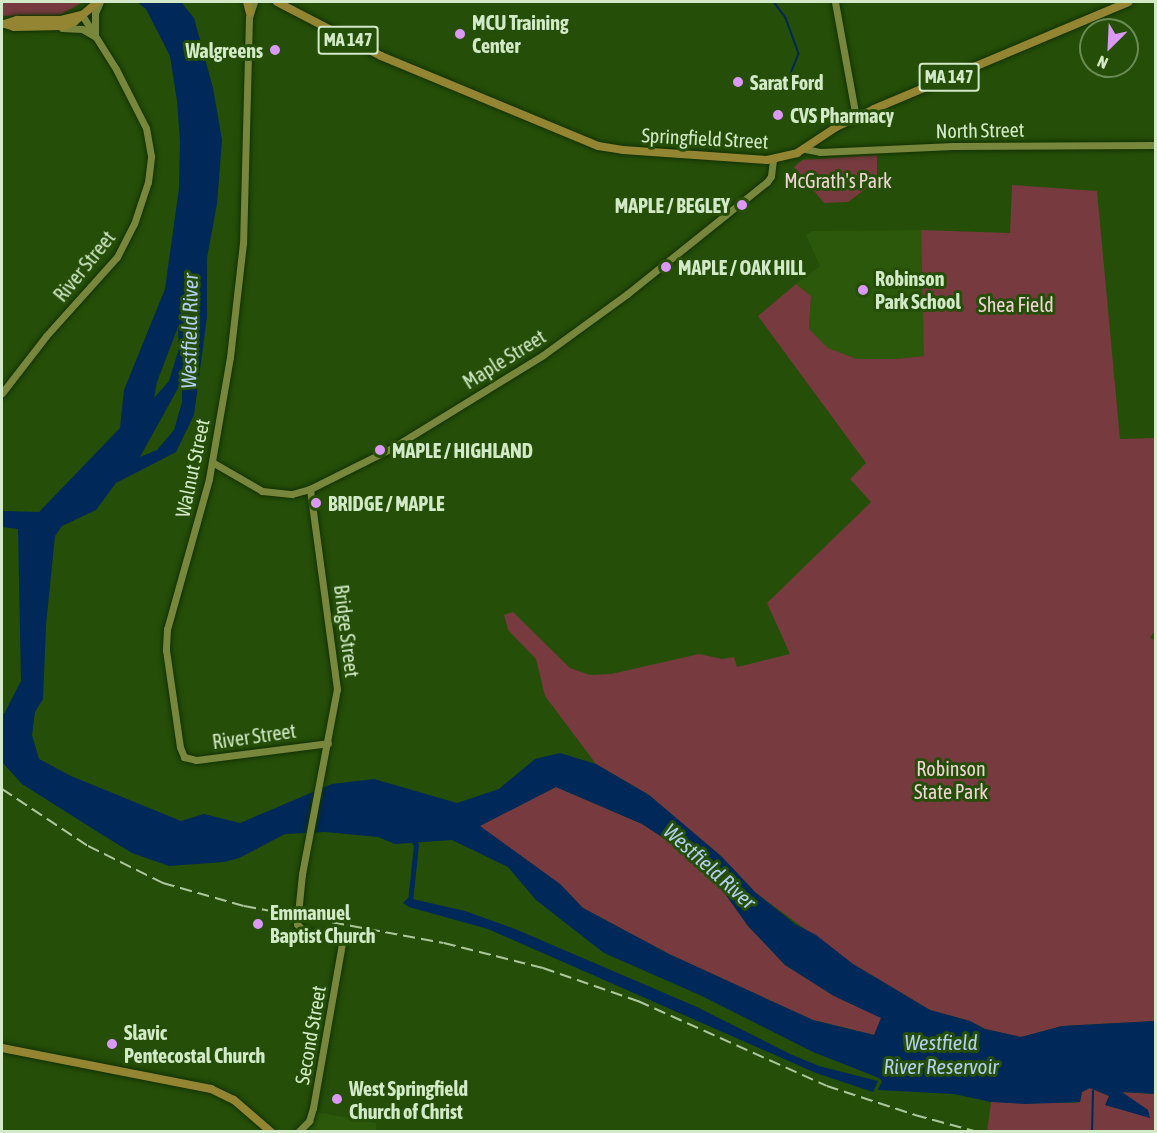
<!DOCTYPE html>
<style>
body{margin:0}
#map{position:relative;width:1157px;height:1133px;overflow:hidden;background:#254e08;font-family:"Asap Condensed",sans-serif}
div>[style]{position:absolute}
.built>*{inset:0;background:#2b580a}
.green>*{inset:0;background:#763a3f}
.water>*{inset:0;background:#002858}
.stream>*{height:1.5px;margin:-0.75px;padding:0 0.75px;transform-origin:0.75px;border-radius:0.75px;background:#002858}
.canal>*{height:4.5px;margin:-2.25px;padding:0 2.25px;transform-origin:2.25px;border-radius:2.25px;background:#002858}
.roads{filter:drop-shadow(0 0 2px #123100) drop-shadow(0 0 2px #123100)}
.secondary>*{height:7px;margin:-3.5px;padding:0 3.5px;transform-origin:3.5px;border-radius:3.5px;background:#79873c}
.primary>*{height:8px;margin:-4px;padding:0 4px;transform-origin:4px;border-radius:4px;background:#948532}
.rail>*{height:1.5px;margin-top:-0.75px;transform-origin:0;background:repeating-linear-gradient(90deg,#acc79d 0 12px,transparent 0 18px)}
.dots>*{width:16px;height:16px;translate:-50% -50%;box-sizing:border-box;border:3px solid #254e08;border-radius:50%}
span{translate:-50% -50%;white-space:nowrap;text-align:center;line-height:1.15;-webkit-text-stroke:6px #254e08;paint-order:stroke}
.shield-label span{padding:2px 4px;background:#254e08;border:2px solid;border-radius:4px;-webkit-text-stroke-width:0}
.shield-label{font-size:18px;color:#d2eac7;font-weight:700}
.poi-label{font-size:20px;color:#d2eac7;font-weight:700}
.left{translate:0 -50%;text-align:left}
.right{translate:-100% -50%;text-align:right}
.street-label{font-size:20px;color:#d2eac7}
.park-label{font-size:20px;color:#f0d5d6}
.water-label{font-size:21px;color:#b2cef4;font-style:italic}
.frame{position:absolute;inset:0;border:3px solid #d2eac7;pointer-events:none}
.north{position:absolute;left:1079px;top:18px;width:60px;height:60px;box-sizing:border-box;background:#254e08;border:2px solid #6a8c54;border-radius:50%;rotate:204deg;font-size:16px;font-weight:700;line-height:24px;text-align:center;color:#d2eac7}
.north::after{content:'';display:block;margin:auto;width:21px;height:27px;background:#db99f5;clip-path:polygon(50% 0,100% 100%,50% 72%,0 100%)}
</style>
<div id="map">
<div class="built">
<div style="clip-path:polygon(921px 230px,925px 356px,895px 359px,857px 359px,828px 348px,809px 329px,811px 296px,796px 284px,820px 266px,806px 235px,812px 231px)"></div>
<div style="clip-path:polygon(316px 1112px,376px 1123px,376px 1131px,301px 1132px,313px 1122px)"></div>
</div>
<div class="green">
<div style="clip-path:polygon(2px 2px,83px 2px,60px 15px,2px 16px)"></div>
<div style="clip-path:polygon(877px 155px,877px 176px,871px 185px,848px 202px,824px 203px,794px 167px,802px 160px)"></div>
<div style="clip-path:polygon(1012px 185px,1097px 191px,1120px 439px,1155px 438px,1156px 629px,1150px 638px,1156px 640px,1155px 1021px,1062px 1026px,1021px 1037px,985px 1029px,970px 1021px,930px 1010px,853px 964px,756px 893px,721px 856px,649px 795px,596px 764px,545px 696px,536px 659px,508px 630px,504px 615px,513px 612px,570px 668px,590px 675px,611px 674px,699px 654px,722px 659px,734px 657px,737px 667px,790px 654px,767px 603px,871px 502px,850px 479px,866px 463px,758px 316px,796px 284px,811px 296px,809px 329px,828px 348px,857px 359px,894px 359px,924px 356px,921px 230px,1010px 233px)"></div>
<div style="clip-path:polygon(556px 787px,642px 824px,679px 848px,711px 874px,748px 926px,785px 965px,834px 996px,882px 1018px,875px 1035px,813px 1020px,669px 954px,583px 908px,560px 884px,479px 826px)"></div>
<div style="clip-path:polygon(1090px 1088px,1109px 1096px,1106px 1105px,1116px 1108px,1148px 1110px,1120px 1092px,1155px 1094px,1155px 1131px,987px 1132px,991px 1102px,1075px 1103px,1080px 1102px,1082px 1092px)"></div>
</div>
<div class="water">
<div style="clip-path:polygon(evenodd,137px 2px,181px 2px,194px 18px,213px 88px,222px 140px,217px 204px,207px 258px,207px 317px,194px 415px,176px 452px,116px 483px,96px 510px,62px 526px,55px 536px,46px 625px,43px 699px,35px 712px,32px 735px,39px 759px,71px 776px,181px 821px,204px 814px,240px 823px,332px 784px,374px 779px,457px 803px,499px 789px,535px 759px,560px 753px,596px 764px,649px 795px,721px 856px,756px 893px,795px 924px,816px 935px,853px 964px,930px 1010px,970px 1021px,985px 1029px,1021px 1037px,1062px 1026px,1155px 1021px,1155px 1094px,1122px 1092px,1148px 1110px,1150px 1118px,1105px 1105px,1109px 1096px,1090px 1088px,1082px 1092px,1080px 1102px,1026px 1104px,991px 1102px,954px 1094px,878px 1090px,882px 1081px,879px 1078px,813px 1052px,702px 996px,604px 953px,536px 900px,508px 867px,452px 840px,395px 844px,378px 837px,325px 832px,285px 834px,239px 858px,224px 862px,169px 866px,132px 853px,101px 834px,22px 784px,2px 762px,2px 713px,4px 714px,21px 681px,18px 529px,2px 527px,2px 511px,39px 512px,120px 428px,124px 390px,165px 289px,179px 188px,180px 141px,177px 101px,170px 56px,146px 9px,137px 2px,178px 327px,179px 348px,169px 381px,154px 398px,157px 382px,178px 327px,137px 2px,182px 381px,182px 402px,174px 430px,157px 450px,140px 457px,182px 381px,137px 2px,556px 787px,642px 824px,679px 848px,711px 874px,748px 926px,785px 965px,834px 996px,881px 1018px,874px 1035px,813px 1020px,669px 954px,583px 908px,560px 884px,480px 826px,556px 787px)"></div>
<div style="clip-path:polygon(408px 898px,465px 911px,515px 929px,697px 1007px,790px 1054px,819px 1066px,878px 1081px,873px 1092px,816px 1073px,488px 929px,409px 907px,403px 903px)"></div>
</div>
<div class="stream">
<div style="left:774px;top:2px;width:20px;rotate:53deg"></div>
<div style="left:786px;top:18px;width:38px;rotate:70deg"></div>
<div style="left:799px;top:54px;width:31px;rotate:112deg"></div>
<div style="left:1092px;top:1132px;width:41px;rotate:-88.6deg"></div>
</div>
<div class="canal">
<div style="left:410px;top:902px;width:57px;rotate:-84deg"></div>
<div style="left:416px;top:845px;width:6px;rotate:-121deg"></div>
</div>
<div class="roads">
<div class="secondary">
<div style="left:254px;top:2px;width:16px;rotate:108deg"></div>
<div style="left:249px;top:17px;width:226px;rotate:91.5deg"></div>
<div style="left:243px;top:243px;width:115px;rotate:96.5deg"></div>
<div style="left:230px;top:357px;width:124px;rotate:99.8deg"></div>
<div style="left:209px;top:479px;width:156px;rotate:105.6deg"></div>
<div style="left:167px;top:629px;width:21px;rotate:93deg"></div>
<div style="left:166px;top:650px;width:98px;rotate:81.8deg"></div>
<div style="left:180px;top:747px;width:11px;rotate:68deg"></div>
<div style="left:184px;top:757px;width:12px;rotate:14deg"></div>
<div style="left:196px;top:760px;width:133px;rotate:-7.3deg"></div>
<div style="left:835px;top:2px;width:117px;rotate:79.7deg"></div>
<div style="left:62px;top:28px;width:20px;rotate:3deg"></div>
<div style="left:82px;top:29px;width:14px;rotate:30deg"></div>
<div style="left:95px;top:35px;width:22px;rotate:-90deg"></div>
<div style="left:95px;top:13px;width:12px;rotate:-66deg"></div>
<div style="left:805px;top:149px;width:15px;rotate:11deg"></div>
<div style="left:820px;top:152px;width:133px;rotate:-2.6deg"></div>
<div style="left:953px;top:146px;width:203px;rotate:-0.3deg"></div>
<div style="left:2px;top:393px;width:72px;rotate:-52.3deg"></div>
<div style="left:46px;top:336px;width:106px;rotate:-48.1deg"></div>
<div style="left:117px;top:257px;width:37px;rotate:-63deg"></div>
<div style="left:134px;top:224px;width:44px;rotate:-71.6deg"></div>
<div style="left:148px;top:182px;width:26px;rotate:-83deg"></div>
<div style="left:151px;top:156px;width:28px;rotate:-100deg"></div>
<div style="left:146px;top:128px;width:66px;rotate:-117deg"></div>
<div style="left:116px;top:69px;width:64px;rotate:-122.2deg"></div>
<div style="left:212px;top:462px;width:58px;rotate:30.1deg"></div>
<div style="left:262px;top:491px;width:30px;rotate:6deg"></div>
<div style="left:292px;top:494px;width:19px;rotate:-16deg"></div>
<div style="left:310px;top:489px;width:92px;rotate:-26.6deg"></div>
<div style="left:392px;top:448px;width:177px;rotate:-31.6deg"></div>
<div style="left:543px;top:355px;width:104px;rotate:-36deg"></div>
<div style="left:627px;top:294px;width:179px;rotate:-38.7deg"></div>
<div style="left:767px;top:182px;width:7px;rotate:-56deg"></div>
<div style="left:771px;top:176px;width:17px;rotate:-83deg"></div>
<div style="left:298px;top:1132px;width:16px;rotate:-45deg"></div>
<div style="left:309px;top:1121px;width:14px;rotate:-73deg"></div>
<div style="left:313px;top:1108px;width:173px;rotate:-80deg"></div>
<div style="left:343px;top:938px;width:38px;rotate:-171deg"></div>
<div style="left:305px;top:932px;width:11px;rotate:-135deg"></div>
<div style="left:297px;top:924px;width:50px;rotate:-84.3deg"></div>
<div style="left:302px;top:874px;width:188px;rotate:-79.3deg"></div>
<div style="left:337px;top:689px;width:202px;rotate:-97.7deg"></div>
</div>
<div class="primary">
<div style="left:247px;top:2px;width:11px;rotate:75deg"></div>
<div style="left:277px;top:2px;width:117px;rotate:27.4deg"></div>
<div style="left:381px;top:56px;width:235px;rotate:22.5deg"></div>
<div style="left:598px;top:146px;width:25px;rotate:9deg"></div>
<div style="left:623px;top:150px;width:144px;rotate:4deg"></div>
<div style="left:767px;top:160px;width:31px;rotate:-13deg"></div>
<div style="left:797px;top:153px;width:49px;rotate:-33.4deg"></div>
<div style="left:838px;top:126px;width:40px;rotate:-25deg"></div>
<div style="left:874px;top:109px;width:276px;rotate:-22.8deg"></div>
<div style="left:4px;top:24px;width:14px;rotate:-17deg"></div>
<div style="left:17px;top:20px;width:44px"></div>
<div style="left:61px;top:20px;width:21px;rotate:-14deg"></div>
<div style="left:5px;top:24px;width:9px;rotate:18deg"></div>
<div style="left:14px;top:27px;width:50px;rotate:-1.1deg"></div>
<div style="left:64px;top:26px;width:11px;rotate:-22deg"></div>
<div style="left:74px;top:22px;width:31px;rotate:-40deg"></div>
<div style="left:2px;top:1048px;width:213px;rotate:11.1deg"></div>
<div style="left:211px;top:1089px;width:25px;rotate:26deg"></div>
<div style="left:234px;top:1100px;width:49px;rotate:40.9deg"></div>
</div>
</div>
<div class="rail">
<div style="left:2px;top:789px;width:103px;rotate:33.5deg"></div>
<div style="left:88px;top:846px;width:84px;rotate:26.3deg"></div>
<div style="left:163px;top:883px;width:84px;rotate:15.9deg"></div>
<div style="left:244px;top:906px;width:203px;rotate:10.5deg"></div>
<div style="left:444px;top:943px;width:102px;rotate:14.2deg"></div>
<div style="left:543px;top:968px;width:101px;rotate:19.2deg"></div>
<div style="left:638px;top:1001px;width:207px;rotate:24.2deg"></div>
<div style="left:827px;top:1086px;width:93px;rotate:18.2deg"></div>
<div style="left:915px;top:1115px;width:65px;rotate:15.1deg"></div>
</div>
<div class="dots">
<div style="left:460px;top:34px;background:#db99f5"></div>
<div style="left:275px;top:50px;background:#db99f5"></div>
<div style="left:738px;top:82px;background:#db99f5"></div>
<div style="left:778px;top:115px;background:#db99f5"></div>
<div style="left:742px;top:205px;background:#db99f5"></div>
<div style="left:666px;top:267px;background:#db99f5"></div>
<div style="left:863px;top:290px;background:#db99f5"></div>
<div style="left:380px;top:450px;background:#db99f5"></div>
<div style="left:316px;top:503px;background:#db99f5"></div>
<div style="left:258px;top:924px;background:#db99f5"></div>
<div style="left:112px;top:1044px;background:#db99f5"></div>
<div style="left:337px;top:1099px;background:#db99f5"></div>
</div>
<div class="shield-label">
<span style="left:348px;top:40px">MA 147</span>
<span style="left:949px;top:77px">MA 147</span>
</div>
<div class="poi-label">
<span class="left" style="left:472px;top:34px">MCU Training<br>Center</span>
<span class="right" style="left:263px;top:50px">Walgreens</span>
<span class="left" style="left:750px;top:82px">Sarat Ford</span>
<span class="left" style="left:790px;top:115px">CVS Pharmacy</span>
<span class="right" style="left:730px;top:205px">MAPLE / BEGLEY</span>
<span class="left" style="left:678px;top:267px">MAPLE / OAK HILL</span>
<span class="left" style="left:875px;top:290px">Robinson<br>Park School</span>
<span class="left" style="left:392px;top:450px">MAPLE / HIGHLAND</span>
<span class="left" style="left:328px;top:503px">BRIDGE / MAPLE</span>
<span class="left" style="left:270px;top:924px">Emmanuel<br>Baptist Church</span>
<span class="left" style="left:124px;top:1044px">Slavic<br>Pentecostal Church</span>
<span class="left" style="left:349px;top:1100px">West Springfield<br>Church of Christ</span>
</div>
<div class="street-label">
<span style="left:980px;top:130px;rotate:-1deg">North Street</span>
<span style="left:705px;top:138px;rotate:3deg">Springfield Street</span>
<span style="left:84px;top:266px;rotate:-51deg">River Street</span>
<span style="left:504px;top:359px;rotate:-32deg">Maple Street</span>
<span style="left:192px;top:468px;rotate:-78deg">Walnut Street</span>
<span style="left:347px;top:631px;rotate:83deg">Bridge Street</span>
<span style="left:254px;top:736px;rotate:-8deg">River Street</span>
<span style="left:310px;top:1035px;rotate:-80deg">Second Street</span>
</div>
<div class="park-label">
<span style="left:838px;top:180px">McGrath's Park</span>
<span style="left:1016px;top:304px">Shea Field</span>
<span style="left:951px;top:780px">Robinson<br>State Park</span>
</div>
<div class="water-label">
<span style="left:189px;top:331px;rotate:-89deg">Westfield River</span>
<span style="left:710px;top:866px;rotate:42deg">Westfield River</span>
<span style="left:941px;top:1054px">Westfield<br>River Reservoir</span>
</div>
<div class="frame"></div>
<div class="north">N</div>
</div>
